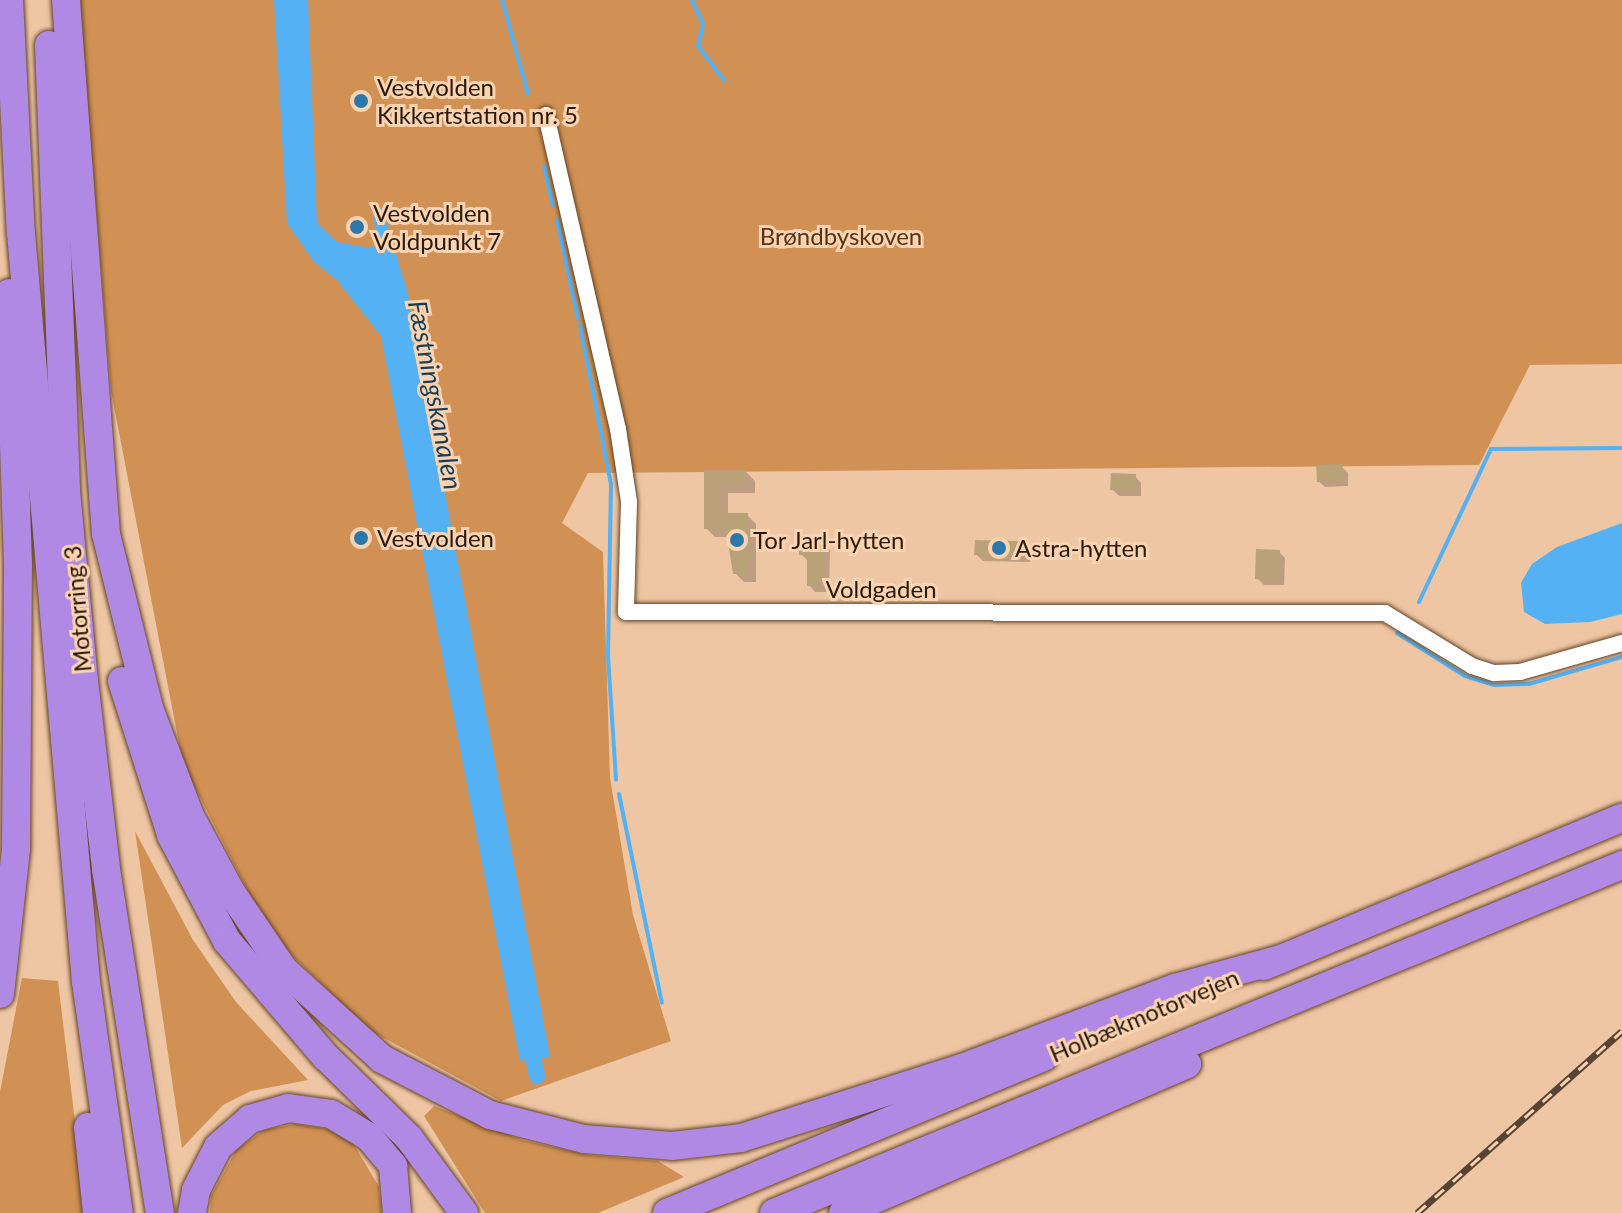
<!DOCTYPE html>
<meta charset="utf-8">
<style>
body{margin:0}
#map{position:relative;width:1622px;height:1213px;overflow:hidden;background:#eec6a4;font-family:Lato,sans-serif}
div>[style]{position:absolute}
.green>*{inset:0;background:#d29154}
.water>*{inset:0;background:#54b1f3}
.shadow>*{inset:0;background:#0003}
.stream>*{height:4px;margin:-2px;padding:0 2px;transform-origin:2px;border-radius:2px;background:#54b1f3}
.canal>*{height:16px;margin:-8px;padding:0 8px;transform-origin:8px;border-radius:8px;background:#54b1f3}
.building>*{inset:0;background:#b9a277}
.roads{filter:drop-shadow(0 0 2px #654425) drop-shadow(0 0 2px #654425)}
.minor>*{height:16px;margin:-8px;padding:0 8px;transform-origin:8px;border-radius:8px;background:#fff}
.motorway>*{height:28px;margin:-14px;padding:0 14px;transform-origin:14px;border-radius:14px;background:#b089e5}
.rail>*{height:7px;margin-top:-3.5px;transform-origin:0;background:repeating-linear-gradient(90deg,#fbd3b0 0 12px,#584432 0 24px);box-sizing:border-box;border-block:2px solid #584432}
.dots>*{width:22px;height:22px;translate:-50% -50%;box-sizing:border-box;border:4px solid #fbd3b0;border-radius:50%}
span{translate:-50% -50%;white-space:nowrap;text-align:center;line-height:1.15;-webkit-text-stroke:6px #fbd3b0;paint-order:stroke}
.poi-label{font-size:24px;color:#281a0d}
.left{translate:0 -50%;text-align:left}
.park-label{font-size:24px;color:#553515}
.street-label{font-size:24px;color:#281a0d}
.water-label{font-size:26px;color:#173d59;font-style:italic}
</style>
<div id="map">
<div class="green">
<div style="clip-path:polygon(79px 0,1622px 0,1622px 364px,1530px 365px,1479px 465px,588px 473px,562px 523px,603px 552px,610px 778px,633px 915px,671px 1041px,501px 1101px,369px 1030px,270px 934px,183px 764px,111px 391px)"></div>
<div style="clip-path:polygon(135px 831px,193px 940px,236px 1002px,308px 1080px,251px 1091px,223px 1105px,182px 1148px)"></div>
<div style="clip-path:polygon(22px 978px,58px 981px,86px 1213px,0 1213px,0 1092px)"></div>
<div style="clip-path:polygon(434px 1106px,522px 1140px,588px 1155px,658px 1161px,684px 1177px,598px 1213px,485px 1213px,424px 1116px)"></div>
<div style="clip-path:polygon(295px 1124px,327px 1129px,353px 1143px,379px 1187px,382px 1213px,210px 1213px,211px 1196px,237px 1149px,264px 1130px)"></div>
</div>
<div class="water">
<div style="clip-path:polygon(274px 0,308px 0,317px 223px,337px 242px,370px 248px,378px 244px,373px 215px,382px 207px,408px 294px,550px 1057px,520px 1061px,381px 336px,337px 280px,314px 262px,287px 223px)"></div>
<div style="clip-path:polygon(1622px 523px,1622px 614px,1590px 622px,1545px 624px,1524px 612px,1521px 583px,1532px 564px,1557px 547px)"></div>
</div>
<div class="shadow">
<div style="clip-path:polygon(1341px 466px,1348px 473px,1348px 486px,1325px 487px,1318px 481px)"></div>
<div style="clip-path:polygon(706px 472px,746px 472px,755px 481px,755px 493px,728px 493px,728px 515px,747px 515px,756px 524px,756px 582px,744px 582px,735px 573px,728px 537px,715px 537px,706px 528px)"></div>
<div style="clip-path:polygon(1135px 476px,1141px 483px,1141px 496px,1119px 496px,1112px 489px)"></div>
<div style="clip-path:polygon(823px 543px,830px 550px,829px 592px,815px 592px,809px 585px,809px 562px,801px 554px)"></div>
<div style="clip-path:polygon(1024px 543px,1030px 550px,1030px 562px,983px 561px,976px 554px)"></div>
<div style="clip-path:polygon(1279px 552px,1285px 558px,1284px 585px,1264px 585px,1257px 578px)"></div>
</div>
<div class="stream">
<div style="left:502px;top:0;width:98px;rotate:74.5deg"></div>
<div style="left:692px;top:0;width:26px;rotate:65deg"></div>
<div style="left:703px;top:24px;width:23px;rotate:103deg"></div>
<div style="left:698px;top:46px;width:43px;rotate:52.6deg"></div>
<div style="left:544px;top:166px;width:41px;rotate:77.3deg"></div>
<div style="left:557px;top:220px;width:101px;rotate:78deg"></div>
<div style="left:580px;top:325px;width:162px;rotate:79deg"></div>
<div style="left:611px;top:484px;width:172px;rotate:91deg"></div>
<div style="left:608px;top:656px;width:124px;rotate:86.3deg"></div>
<div style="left:1419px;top:602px;width:169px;rotate:-64.8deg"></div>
<div style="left:1491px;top:449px;width:131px;rotate:-0.4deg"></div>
<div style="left:1397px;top:633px;width:80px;rotate:32.3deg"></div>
<div style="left:1465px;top:676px;width:30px;rotate:17deg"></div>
<div style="left:1494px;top:685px;width:35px;rotate:-2deg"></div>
<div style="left:1529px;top:684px;width:97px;rotate:-16.2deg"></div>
<div style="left:619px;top:794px;width:213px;rotate:78.4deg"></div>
</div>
<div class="canal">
<div style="left:529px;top:1038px;width:39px;rotate:78deg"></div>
</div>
<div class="building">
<div style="clip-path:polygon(1342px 464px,1343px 481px,1317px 482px,1316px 465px)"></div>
<div style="clip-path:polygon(704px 470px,746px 470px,746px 485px,720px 485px,719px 513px,748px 513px,748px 574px,733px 574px,726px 529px,704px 529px)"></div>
<div style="clip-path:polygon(1111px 473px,1136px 474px,1135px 491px,1110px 490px)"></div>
<div style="clip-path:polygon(975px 540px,1024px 541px,1024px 556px,974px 555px)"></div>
<div style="clip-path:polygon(799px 541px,824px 541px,823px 586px,807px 586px,807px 555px,799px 555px)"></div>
<div style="clip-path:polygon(1256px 549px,1280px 550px,1279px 580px,1255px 579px)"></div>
</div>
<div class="roads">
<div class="minor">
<div style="left:546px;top:115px;width:322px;rotate:77.1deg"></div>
<div style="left:618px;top:429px;width:74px;rotate:81.4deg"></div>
<div style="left:629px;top:502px;width:110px;rotate:91.6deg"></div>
<div style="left:626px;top:612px;width:759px;rotate:0.08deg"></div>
<div style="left:1385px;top:613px;width:102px;rotate:31.3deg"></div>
<div style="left:1472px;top:666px;width:23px;rotate:18deg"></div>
<div style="left:1494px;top:673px;width:26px;rotate:-2deg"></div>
<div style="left:1520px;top:672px;width:106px;rotate:-15.9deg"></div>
</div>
<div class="motorway">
<div style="left:9px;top:0;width:233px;rotate:87.1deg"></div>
<div style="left:21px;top:233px;width:752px;rotate:85.04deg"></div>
<div style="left:86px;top:982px;width:233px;rotate:81.9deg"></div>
<div style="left:66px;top:0;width:535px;rotate:85.72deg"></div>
<div style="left:106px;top:534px;width:179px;rotate:76.1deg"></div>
<div style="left:149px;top:708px;width:116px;rotate:69.2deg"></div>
<div style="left:190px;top:816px;width:86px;rotate:61.7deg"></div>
<div style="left:231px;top:892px;width:94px;rotate:55.8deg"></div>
<div style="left:284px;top:970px;width:132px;rotate:42.2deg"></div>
<div style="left:382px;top:1059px;width:122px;rotate:27.4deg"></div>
<div style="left:490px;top:1115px;width:97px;rotate:14.3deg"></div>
<div style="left:584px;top:1139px;width:88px;rotate:4.5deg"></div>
<div style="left:672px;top:1146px;width:69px;rotate:-6.6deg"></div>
<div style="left:741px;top:1138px;width:232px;rotate:-17.6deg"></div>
<div style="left:962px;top:1068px;width:228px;rotate:-20.6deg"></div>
<div style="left:1175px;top:988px;width:110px;rotate:-15.3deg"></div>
<div style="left:49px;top:45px;width:446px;rotate:87.8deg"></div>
<div style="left:66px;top:491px;width:191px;rotate:84.6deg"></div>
<div style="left:84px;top:681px;width:189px;rotate:83.3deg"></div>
<div style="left:106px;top:869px;width:348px;rotate:81.1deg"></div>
<div style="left:122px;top:681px;width:162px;rotate:72.3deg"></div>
<div style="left:171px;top:835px;width:120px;rotate:62.2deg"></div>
<div style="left:227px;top:941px;width:151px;rotate:49.6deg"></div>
<div style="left:325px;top:1056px;width:117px;rotate:44.3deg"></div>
<div style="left:409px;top:1138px;width:93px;rotate:53.7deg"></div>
<div style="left:1264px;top:966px;width:387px;rotate:-22.5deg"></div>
<div style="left:0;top:994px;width:145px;rotate:-83.7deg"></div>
<div style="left:16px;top:850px;width:285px;rotate:-89.6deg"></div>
<div style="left:18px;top:565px;width:272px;rotate:-91.9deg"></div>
<div style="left:88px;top:1127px;width:86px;rotate:84deg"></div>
<div style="left:192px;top:1213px;width:23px;rotate:-80deg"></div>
<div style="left:196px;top:1190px;width:48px;rotate:-62.9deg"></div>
<div style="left:218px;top:1147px;width:43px;rotate:-41.2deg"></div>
<div style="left:250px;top:1119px;width:40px;rotate:-16deg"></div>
<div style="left:288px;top:1108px;width:43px;rotate:7.9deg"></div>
<div style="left:331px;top:1114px;width:44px;rotate:31.2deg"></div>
<div style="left:369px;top:1137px;width:38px;rotate:50deg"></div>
<div style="left:393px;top:1166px;width:47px;rotate:85.1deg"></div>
<div style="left:667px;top:1213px;width:408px;rotate:-22.5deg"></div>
<div style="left:774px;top:1213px;width:917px;rotate:-22.31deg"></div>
<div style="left:843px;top:1213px;width:375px;rotate:-23.4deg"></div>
</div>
</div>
<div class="rail">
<div style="left:1417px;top:1213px;width:274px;rotate:-41.6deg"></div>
</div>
<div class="dots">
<div style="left:361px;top:101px;background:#2d78ab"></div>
<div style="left:357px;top:227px;background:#2d78ab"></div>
<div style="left:361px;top:538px;background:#2d78ab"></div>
<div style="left:737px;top:540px;background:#2d78ab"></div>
<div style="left:999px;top:548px;background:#2d78ab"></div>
</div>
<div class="poi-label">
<span class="left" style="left:377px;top:101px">Vestvolden<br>Kikkertstation nr. 5</span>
<span class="left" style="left:373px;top:227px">Vestvolden<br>Voldpunkt 7</span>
<span class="left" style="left:377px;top:538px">Vestvolden</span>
<span class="left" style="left:753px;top:540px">Tor Jarl-hytten</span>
<span class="left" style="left:1015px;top:548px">Astra-hytten</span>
</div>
<div class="park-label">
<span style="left:841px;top:236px">Brøndbyskoven</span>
</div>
<div class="street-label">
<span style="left:881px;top:589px">Voldgaden</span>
<span style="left:77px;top:609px;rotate:-95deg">Motorring 3</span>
<span style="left:1144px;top:1015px;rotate:-23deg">Holbækmotorvejen</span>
</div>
<div class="water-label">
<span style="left:435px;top:395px;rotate:79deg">Fæstningskanalen</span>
</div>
</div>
